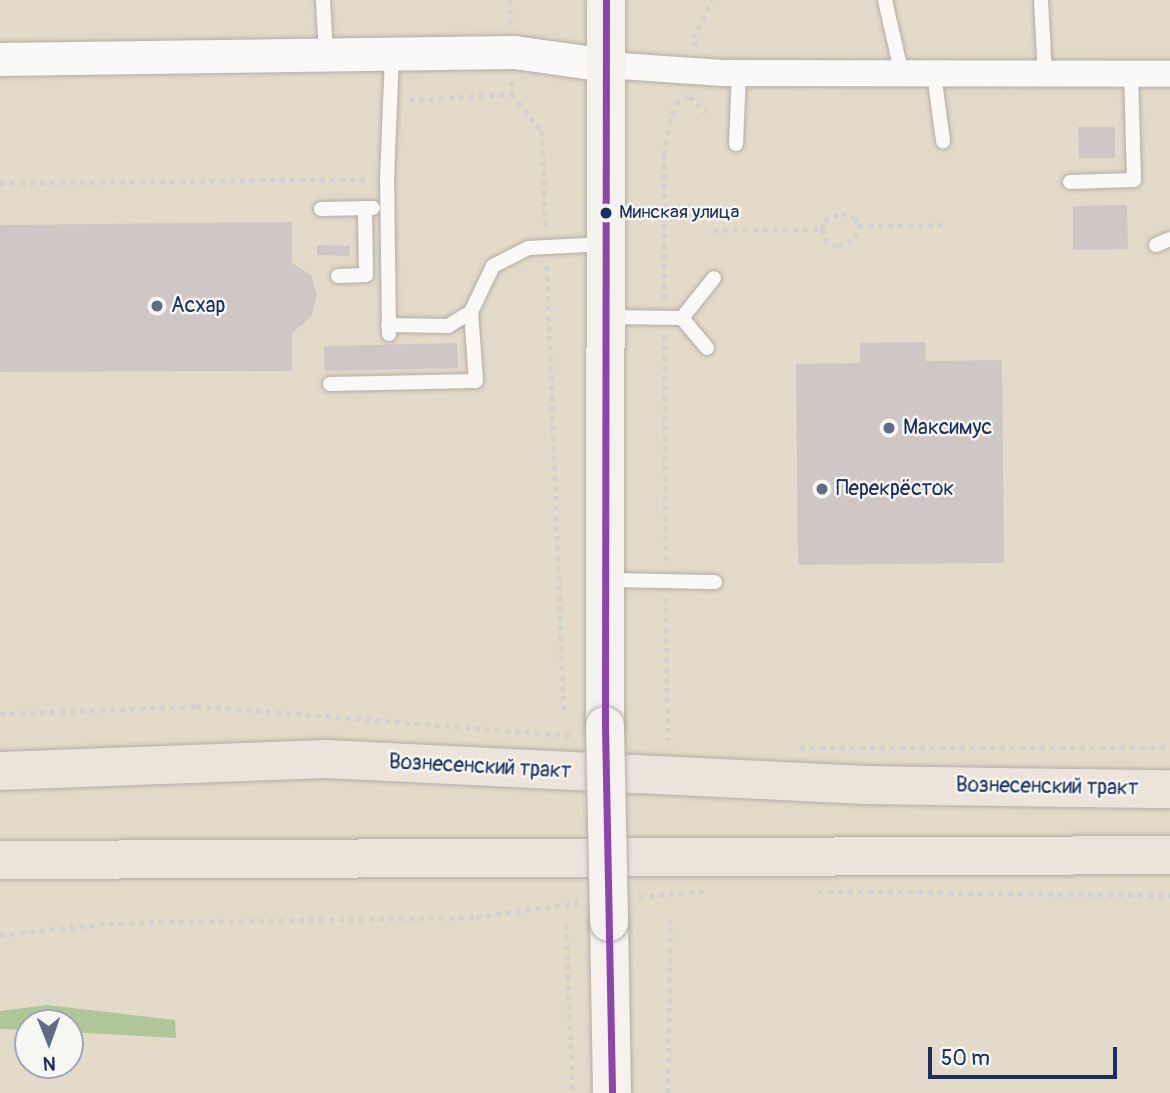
<!DOCTYPE html>
<meta charset="utf-8">
<style>
body{margin:0}
#map{position:relative;width:1170px;height:1093px;overflow:hidden;background:#e4dac9;font-family:Pangolin,sans-serif}
div>[style]{position:absolute}
.forest>*{inset:0;background:#afc699}
.building>*{inset:0;background:#cfc6c6}
.path>*{height:4.5px;margin-top:-2.25px;transform-origin:0;background:repeating-linear-gradient(90deg,#d3d2d0 0 5px,transparent 0 10px)}
.roads{filter:drop-shadow(0 0 2px #b2ada7) drop-shadow(0 0 2px #b2ada7)}
.service>*{height:14px;margin:-7px;padding:0 7px;transform-origin:7px;border-radius:7px;background:#fbf9f7}
.minor>*{height:26px;margin:-13px;padding:0 13px;transform-origin:13px;border-radius:13px;background:#fbf9f7}
.tertiary>*{height:33px;margin:-16.5px;padding:0 16.5px;transform-origin:16.5px;border-radius:16.5px;background:#fbf9f7}
.secondary>*{height:38px;margin:-19px;padding:0 19px;transform-origin:19px;border-radius:19px;background:#f5f1ec}
.primary>*{height:38px;margin:-19px;padding:0 19px;transform-origin:19px;border-radius:19px;background:#ece3db}
.bridges{filter:drop-shadow(0 0 2px #b2ada7) drop-shadow(0 0 2px #b2ada7)}
.secondary-bridge>*{height:38px;margin:-19px;padding:0 19px;transform-origin:19px;border-radius:19px;background:#f5f1ec}
.bus-1>*{height:7px;margin:-3.5px;padding:0 3.5px;transform-origin:3.5px;border-radius:3.5px;background:#8e44ad}
.dots>*{width:19px;height:19px;translate:-50% -50%;box-sizing:border-box;border:4px solid #f6f6f2;border-radius:50%}
span{translate:-50% -50%;white-space:nowrap;text-align:center;line-height:1.15;-webkit-text-stroke:5px #f6f6f2;paint-order:stroke}
.bus-label{font-size:19px;color:#1b2f5e}
.left{translate:0 -50%;text-align:left}
.poi-label{font-size:21px;color:#1b2f5e}
.street-label{font-size:21px;color:#1b2f5e}
.north{position:absolute;left:14px;top:1009px;width:70px;height:70px;box-sizing:border-box;background:#f6f6f2;border:2px solid #9ea6b7;border-radius:50%;rotate:179deg;font-size:19px;font-weight:700;line-height:28px;text-align:center;color:#1b2f5e}
.north::after{content:'';display:block;margin:auto;width:24px;height:32px;background:#616b83;clip-path:polygon(50% 0,100% 100%,50% 72%,0 100%)}
.scale{position:absolute;left:928px;top:1047px;width:189px;height:32px;box-sizing:border-box;border:4px solid #1b2f5e;border-top:0;padding-left:9px;font-size:21px;line-height:24px;white-space:nowrap;color:#1b2f5e;-webkit-text-stroke:5px #f6f6f2;paint-order:stroke}
</style>
<div id="map">
<div class="forest">
<div style="clip-path:polygon(47px 1005px,175px 1020px,176px 1038px,70px 1032px,70px 1023px,28px 1023px,28px 1030px,0 1029px,0 1011px)"></div>
</div>
<div class="building">
<div style="clip-path:polygon(1078px 127px,1115px 127px,1115px 158px,1079px 158px)"></div>
<div style="clip-path:polygon(1127px 205px,1128px 249px,1073px 250px,1073px 206px)"></div>
<div style="clip-path:polygon(292px 222px,292px 263px,311px 275px,317px 295px,311px 317px,292px 333px,292px 371px,0 372px,0 225px)"></div>
<div style="clip-path:polygon(317px 245px,350px 246px,350px 256px,317px 255px)"></div>
<div style="clip-path:polygon(925px 342px,926px 361px,1002px 360px,1004px 563px,798px 565px,796px 364px,860px 363px,860px 343px)"></div>
<div style="clip-path:polygon(457px 343px,458px 368px,325px 371px,324px 346px)"></div>
</div>
<div class="path">
<div style="left:510px;top:0;width:24px;rotate:88deg"></div>
<div style="left:695px;top:47px;width:9px;rotate:-103deg"></div>
<div style="left:693px;top:38px;width:42px;rotate:-63.4deg"></div>
<div style="left:512px;top:81px;width:13px;rotate:90deg"></div>
<div style="left:512px;top:94px;width:48px;rotate:51deg"></div>
<div style="left:542px;top:131px;width:98px;rotate:87.7deg"></div>
<div style="left:409px;top:100px;width:103px;rotate:-3.3deg"></div>
<div style="left:0;top:183px;width:369px;rotate:-0.6deg"></div>
<div style="left:822px;top:229px;width:9px;rotate:-77deg"></div>
<div style="left:824px;top:220px;width:19px;rotate:-21deg"></div>
<div style="left:842px;top:213px;width:15px;rotate:20deg"></div>
<div style="left:856px;top:218px;width:8px;rotate:76deg"></div>
<div style="left:713px;top:230px;width:109px;rotate:-0.5deg"></div>
<div style="left:822px;top:229px;width:10px;rotate:79deg"></div>
<div style="left:824px;top:239px;width:16px;rotate:27deg"></div>
<div style="left:838px;top:246px;width:19px;rotate:-25deg"></div>
<div style="left:855px;top:238px;width:12px;rotate:-76deg"></div>
<div style="left:858px;top:226px;width:86px;rotate:-0.7deg"></div>
<div style="left:547px;top:266px;width:447px;rotate:87.8deg"></div>
<div style="left:664px;top:299px;width:144px;rotate:-90deg"></div>
<div style="left:664px;top:155px;width:31px;rotate:-81deg"></div>
<div style="left:669px;top:124px;width:22px;rotate:-74deg"></div>
<div style="left:675px;top:103px;width:17px;rotate:-25deg"></div>
<div style="left:690px;top:96px;width:23px;rotate:47deg"></div>
<div style="left:665px;top:336px;width:226px;rotate:89.7deg"></div>
<div style="left:666px;top:598px;width:142px;rotate:89.2deg"></div>
<div style="left:0;top:714px;width:196px;rotate:-2.3deg"></div>
<div style="left:196px;top:706px;width:380px;rotate:4.5deg"></div>
<div style="left:800px;top:748px;width:370px;rotate:-0.2deg"></div>
<div style="left:818px;top:891px;width:352px;rotate:0.7deg"></div>
<div style="left:639px;top:897px;width:65px;rotate:-5.3deg"></div>
<div style="left:566px;top:925px;width:168px;rotate:87.6deg"></div>
<div style="left:0;top:935px;width:110px;rotate:-6.3deg"></div>
<div style="left:109px;top:923px;width:367px;rotate:-0.9deg"></div>
<div style="left:476px;top:917px;width:103px;rotate:-7.8deg"></div>
<div style="left:668px;top:1093px;width:173px;rotate:-89.3deg"></div>
</div>
<div class="roads">
<div class="service">
<div style="left:323px;top:0;width:54px;rotate:86.8deg"></div>
<div style="left:885px;top:0;width:77px;rotate:77.2deg"></div>
<div style="left:1041px;top:0;width:76px;rotate:87deg"></div>
<div style="left:934px;top:74px;width:68px;rotate:82.3deg"></div>
<div style="left:736px;top:144px;width:71px;rotate:-87.6deg"></div>
<div style="left:1070px;top:182px;width:64px;rotate:-1.8deg"></div>
<div style="left:1134px;top:180px;width:105px;rotate:-91.6deg"></div>
<div style="left:321px;top:209px;width:52px;rotate:-1.1deg"></div>
<div style="left:1156px;top:245px;width:15px;rotate:-23deg"></div>
<div style="left:338px;top:276px;width:28px;rotate:-2deg"></div>
<div style="left:366px;top:275px;width:67px;rotate:-90.9deg"></div>
<div style="left:608px;top:317px;width:74px;rotate:0.8deg"></div>
<div style="left:388px;top:325px;width:60px;rotate:1deg"></div>
<div style="left:448px;top:326px;width:27px;rotate:-31deg"></div>
<div style="left:471px;top:312px;width:51px;rotate:-64.4deg"></div>
<div style="left:493px;top:266px;width:39px;rotate:-27deg"></div>
<div style="left:528px;top:248px;width:78px;rotate:-2.9deg"></div>
<div style="left:389px;top:334px;width:155px;rotate:-90.7deg"></div>
<div style="left:387px;top:179px;width:126px;rotate:-87.7deg"></div>
<div style="left:707px;top:348px;width:39px;rotate:-130deg"></div>
<div style="left:682px;top:318px;width:51px;rotate:-51.3deg"></div>
<div style="left:330px;top:384px;width:146px;rotate:-1.2deg"></div>
<div style="left:476px;top:381px;width:69px;rotate:-94.1deg"></div>
<div style="left:608px;top:580px;width:107px;rotate:1.1deg"></div>
</div>
<div class="minor">
<div style="left:606px;top:65px;width:117px;rotate:3.9deg"></div>
<div style="left:723px;top:73px;width:447px;rotate:0.1deg"></div>
</div>
<div class="tertiary">
<div style="left:0;top:59px;width:514px;rotate:-0.78deg"></div>
<div style="left:514px;top:52px;width:93px;rotate:8deg"></div>
</div>
<div class="secondary">
<div style="left:605px;top:726px;width:726px;rotate:-89.92deg"></div>
<div style="left:609px;top:922px;width:171px;rotate:89deg"></div>
</div>
<div class="primary">
<div style="left:0;top:771px;width:326px;rotate:-2.1deg"></div>
<div style="left:326px;top:759px;width:540px;rotate:2.76deg"></div>
<div style="left:865px;top:785px;width:305px;rotate:0.8deg"></div>
<div style="left:0;top:860px;width:1170px;rotate:-0.24deg"></div>
</div>
</div>
<div class="bridges">
<div class="secondary-bridge">
<div style="left:605px;top:726px;width:196px;rotate:88.8deg"></div>
</div>
</div>
<div class="bus-1">
<div style="left:606px;top:0;width:726px;rotate:90.08deg"></div>
<div style="left:605px;top:726px;width:367px;rotate:88.9deg"></div>
</div>
<div class="dots">
<div style="left:606px;top:213px;background:#1b2f5e"></div>
<div style="left:157px;top:306px;background:#616b83"></div>
<div style="left:889px;top:428px;background:#616b83"></div>
<div style="left:822px;top:489px;background:#616b83"></div>
</div>
<div class="bus-label">
<span class="left" style="left:619px;top:213px">Минская улица</span>
</div>
<div class="poi-label">
<span class="left" style="left:171px;top:306px">Асхар</span>
<span class="left" style="left:903px;top:428px">Максимус</span>
<span class="left" style="left:836px;top:489px">Перекрёсток</span>
</div>
<div class="street-label">
<span style="left:480px;top:767px;rotate:3deg">Вознесенский тракт</span>
<span style="left:1047px;top:787px;rotate:1deg">Вознесенский тракт</span>
</div>
<div class="north">N</div>
<div class="scale">50 m</div>
</div>
